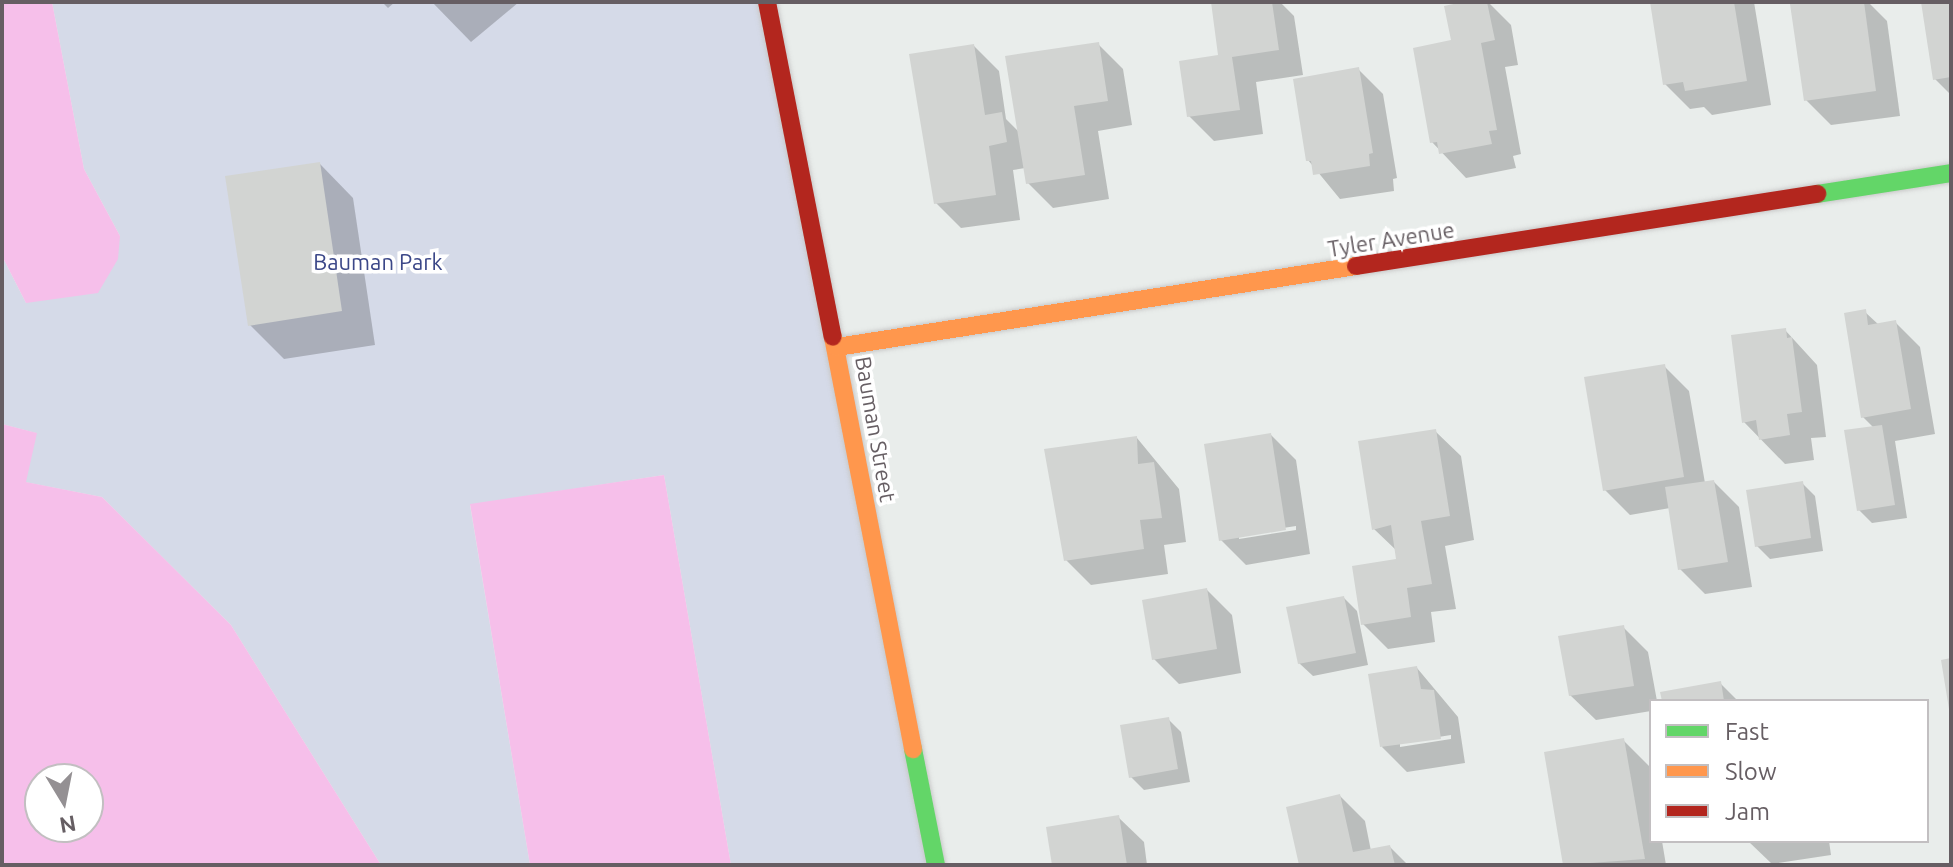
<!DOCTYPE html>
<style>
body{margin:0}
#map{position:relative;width:1953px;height:867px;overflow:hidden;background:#e9edeb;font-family:Ubuntu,sans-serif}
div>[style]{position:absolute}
.green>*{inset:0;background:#d5dae8}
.water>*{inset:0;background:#f6bfea}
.shadow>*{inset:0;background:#0003}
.building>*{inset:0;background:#d2d4d2}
.roads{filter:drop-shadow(0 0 2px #c9c9c9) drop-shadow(0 0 2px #c9c9c9)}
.fast>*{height:18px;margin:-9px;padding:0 9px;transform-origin:9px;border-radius:9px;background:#63d668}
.slow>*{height:18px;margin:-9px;padding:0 9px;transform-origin:9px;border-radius:9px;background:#ff974d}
.jam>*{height:18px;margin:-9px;padding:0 9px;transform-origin:9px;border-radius:9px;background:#b3261e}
span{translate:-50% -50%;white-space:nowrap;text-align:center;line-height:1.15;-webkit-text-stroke:7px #fff;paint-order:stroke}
.street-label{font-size:22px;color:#665e63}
.park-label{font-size:22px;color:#3b4788}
.frame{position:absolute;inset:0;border:4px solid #665e63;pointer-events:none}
.legend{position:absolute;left:1649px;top:699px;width:280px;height:144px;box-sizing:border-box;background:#fff;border:2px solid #c2bfc1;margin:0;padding:10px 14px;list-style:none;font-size:24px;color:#665e63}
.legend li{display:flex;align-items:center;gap:16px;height:40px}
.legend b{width:40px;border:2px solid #c2bfc1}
.north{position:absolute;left:24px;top:763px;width:80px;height:80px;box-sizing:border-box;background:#fff;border:2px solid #c2bfc1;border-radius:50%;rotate:170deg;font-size:22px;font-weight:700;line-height:32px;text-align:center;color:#665e63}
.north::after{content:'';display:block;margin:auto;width:28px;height:36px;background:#949093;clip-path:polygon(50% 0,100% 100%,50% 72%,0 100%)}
</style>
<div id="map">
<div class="green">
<div style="clip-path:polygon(52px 2px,767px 2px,936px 865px,731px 865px,664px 475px,470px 505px,530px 865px,381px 865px,231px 625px,102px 497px,25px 482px,36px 433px,2px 424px,2px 256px,26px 303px,120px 236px,84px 169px)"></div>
</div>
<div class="water">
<div style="clip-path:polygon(2px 2px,52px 2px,84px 169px,120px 236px,118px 259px,98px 293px,26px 303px,2px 256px)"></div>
<div style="clip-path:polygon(evenodd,2px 424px,37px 433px,26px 482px,102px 497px,231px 625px,381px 865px,2px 865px,2px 424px,40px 779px,88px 779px,88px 827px,40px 827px,40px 779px)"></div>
<div style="clip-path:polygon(664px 475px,731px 865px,530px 865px,470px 504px)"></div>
</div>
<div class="shadow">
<div style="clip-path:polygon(382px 2px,395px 2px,388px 8px)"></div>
<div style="clip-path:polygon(432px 2px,519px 2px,471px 42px)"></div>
<div style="clip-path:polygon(1213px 2px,1280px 2px,1294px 16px,1303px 75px,1256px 82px,1263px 134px,1214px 141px,1189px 116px,1221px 57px)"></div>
<div style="clip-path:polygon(1473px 2px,1488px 2px,1511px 25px,1518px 65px,1505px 67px,1521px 154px,1513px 156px,1516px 168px,1466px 178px,1432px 142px,1453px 42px)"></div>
<div style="clip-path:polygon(1652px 2px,1754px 2px,1771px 105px,1712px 115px,1704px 107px,1690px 109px,1665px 84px)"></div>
<div style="clip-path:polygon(1821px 2px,1868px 2px,1887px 21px,1900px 116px,1831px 125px,1806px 100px,1792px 6px)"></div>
<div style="clip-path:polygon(1923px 2px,1951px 2px,1951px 95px,1935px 79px)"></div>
<div style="clip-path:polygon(1098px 44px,1123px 69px,1132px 125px,1098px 131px,1109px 199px,1053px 208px,1028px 183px,1025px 168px,1013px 170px,1020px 220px,961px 228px,936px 203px,974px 46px,999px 71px,1006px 119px,1019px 132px)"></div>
<div style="clip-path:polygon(1358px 69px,1383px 94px,1397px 178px,1393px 179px,1394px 191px,1340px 199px,1308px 160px)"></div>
<div style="clip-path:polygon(320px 164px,353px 198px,375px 345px,284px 359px,250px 325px)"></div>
<div style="clip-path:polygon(1865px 312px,1879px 325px,1895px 322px,1920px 347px,1935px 434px,1895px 441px,1907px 518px,1872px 523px,1859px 510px,1874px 428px,1863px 417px)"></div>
<div style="clip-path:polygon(1785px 330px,1817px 365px,1826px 437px,1811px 438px,1814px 460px,1785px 464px,1744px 422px)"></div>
<div style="clip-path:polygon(1664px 366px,1689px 391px,1705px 483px,1714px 482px,1739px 507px,1752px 587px,1705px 594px,1680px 569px,1670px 508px,1630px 515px,1605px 490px)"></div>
<div style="clip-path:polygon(1435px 431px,1461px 456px,1474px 540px,1445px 546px,1456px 609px,1431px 612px,1435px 642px,1388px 649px,1362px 623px,1398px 561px,1397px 551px,1374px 529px)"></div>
<div style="clip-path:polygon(evenodd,1271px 435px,1296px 460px,1310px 554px,1246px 565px,1221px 540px,1271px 435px,1296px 526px,1296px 530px,1239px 539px,1239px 535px,1296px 526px)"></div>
<div style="clip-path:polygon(1137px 438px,1179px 489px,1186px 542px,1164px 545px,1168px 574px,1091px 585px,1066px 560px)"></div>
<div style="clip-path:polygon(1802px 483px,1815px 496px,1823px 551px,1770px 559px,1757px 546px)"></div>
<div style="clip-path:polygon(1207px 590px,1232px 615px,1241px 673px,1179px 684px,1154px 659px)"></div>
<div style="clip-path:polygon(1344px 598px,1357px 611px,1368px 665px,1313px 676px,1299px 663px)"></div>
<div style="clip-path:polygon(1623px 627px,1648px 652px,1657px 701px,1651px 701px,1651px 711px,1596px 720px,1570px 695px)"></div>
<div style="clip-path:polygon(evenodd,1417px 668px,1458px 717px,1465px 763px,1407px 772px,1382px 747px,1417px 668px,1451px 735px,1451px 739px,1400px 747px,1400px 743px,1451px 735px)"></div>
<div style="clip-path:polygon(1720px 683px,1738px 701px,1664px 701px)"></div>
<div style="clip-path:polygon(1168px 719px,1181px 732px,1190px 782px,1144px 790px,1131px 777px)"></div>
<div style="clip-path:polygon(1624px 741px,1649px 766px,1651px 841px,1662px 841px,1666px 865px,1565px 865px,1547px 753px)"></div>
<div style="clip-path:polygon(1340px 796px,1365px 821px,1371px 851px,1390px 847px,1408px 865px,1301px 865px)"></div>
<div style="clip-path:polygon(1118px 817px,1144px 842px,1147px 865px,1054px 865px)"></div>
<div style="clip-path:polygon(1748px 841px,1829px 841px,1831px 855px,1772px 864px)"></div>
</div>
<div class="building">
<div style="clip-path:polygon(1211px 2px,1272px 2px,1279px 50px,1232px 57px,1240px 110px,1187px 117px,1179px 61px,1218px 55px)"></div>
<div style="clip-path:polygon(1463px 2px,1487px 2px,1495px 40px,1481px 43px,1497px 130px,1489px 131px,1492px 144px,1439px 154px,1437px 142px,1430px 143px,1413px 48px,1451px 40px,1444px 6px)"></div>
<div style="clip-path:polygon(1650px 2px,1734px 2px,1747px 81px,1685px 91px,1683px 82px,1663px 85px)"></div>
<div style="clip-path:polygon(1864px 2px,1876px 91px,1804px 101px,1790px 4px)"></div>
<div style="clip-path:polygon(1921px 2px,1951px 2px,1951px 77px,1933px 80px)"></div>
<div style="clip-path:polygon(1099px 42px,1108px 101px,1074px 106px,1085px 175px,1026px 184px,1005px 56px)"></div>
<div style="clip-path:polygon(974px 44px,985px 115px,1002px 112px,1007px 142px,989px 146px,996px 195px,934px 204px,909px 54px)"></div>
<div style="clip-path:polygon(1359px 67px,1373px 153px,1369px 154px,1370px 166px,1313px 175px,1311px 161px,1306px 161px,1293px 79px)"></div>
<div style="clip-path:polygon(320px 162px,342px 311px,248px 326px,225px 176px)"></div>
<div style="clip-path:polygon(1866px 309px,1868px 325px,1896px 320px,1911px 409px,1861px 418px,1844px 313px)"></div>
<div style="clip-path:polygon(1786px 328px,1787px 338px,1792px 337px,1802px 412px,1787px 414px,1790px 435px,1759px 440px,1756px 420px,1742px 423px,1731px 335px)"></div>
<div style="clip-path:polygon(1665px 364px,1684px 477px,1603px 491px,1584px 377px)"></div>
<div style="clip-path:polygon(1882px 425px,1895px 505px,1857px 511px,1844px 430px)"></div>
<div style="clip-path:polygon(1436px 429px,1450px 516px,1421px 521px,1432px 584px,1407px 588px,1411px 617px,1361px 625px,1352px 566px,1396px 559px,1391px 525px,1372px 530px,1358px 441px)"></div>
<div style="clip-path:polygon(1271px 433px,1286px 530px,1219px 541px,1204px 444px)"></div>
<div style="clip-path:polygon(1137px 436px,1138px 464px,1154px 462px,1162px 518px,1140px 520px,1144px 549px,1064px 561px,1044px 449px)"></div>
<div style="clip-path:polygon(1714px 480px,1728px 562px,1678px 570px,1665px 487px)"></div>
<div style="clip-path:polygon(1803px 481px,1811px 538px,1755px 547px,1746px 490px)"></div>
<div style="clip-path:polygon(1207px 588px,1217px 649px,1152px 660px,1142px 600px)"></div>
<div style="clip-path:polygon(1344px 596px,1356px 653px,1298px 664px,1286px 607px)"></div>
<div style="clip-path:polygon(1624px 625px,1634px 686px,1569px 696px,1558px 636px)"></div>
<div style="clip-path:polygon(1951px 658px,1951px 709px,1949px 709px,1941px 660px)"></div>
<div style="clip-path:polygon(1417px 666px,1421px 689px,1434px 690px,1441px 739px,1380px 747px,1368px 674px)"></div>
<div style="clip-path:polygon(1721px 681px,1724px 701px,1662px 701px,1660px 692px)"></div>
<div style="clip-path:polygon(1169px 717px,1178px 769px,1129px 778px,1120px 725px)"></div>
<div style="clip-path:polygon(1624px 738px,1645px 859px,1563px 865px,1544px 752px)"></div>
<div style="clip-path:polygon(1340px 794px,1353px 852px,1390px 845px,1395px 865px,1299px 865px,1286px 807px)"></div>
<div style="clip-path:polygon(1119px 815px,1127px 865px,1052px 865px,1046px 827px)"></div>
</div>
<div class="roads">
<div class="fast">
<div style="left:1817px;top:194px;width:136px;rotate:-8.9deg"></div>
<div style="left:913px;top:749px;width:118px;rotate:78.8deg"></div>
</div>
<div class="slow">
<div style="left:833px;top:337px;width:420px;rotate:79deg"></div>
<div style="left:837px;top:347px;width:525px;rotate:-8.87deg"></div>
</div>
<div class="jam">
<div style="left:767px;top:2px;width:341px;rotate:78.9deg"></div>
<div style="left:1356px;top:266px;width:467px;rotate:-8.9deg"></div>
</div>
</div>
<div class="street-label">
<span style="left:1391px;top:239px;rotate:-9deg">Tyler Avenue</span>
<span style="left:876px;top:429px;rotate:80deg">Bauman Street</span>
</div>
<div class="park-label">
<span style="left:378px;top:262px">Bauman Park</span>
</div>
<div class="frame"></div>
<ul class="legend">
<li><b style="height:10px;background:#63d668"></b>Fast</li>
<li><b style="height:10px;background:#ff974d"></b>Slow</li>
<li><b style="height:10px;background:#b3261e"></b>Jam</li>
</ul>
<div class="north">N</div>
</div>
